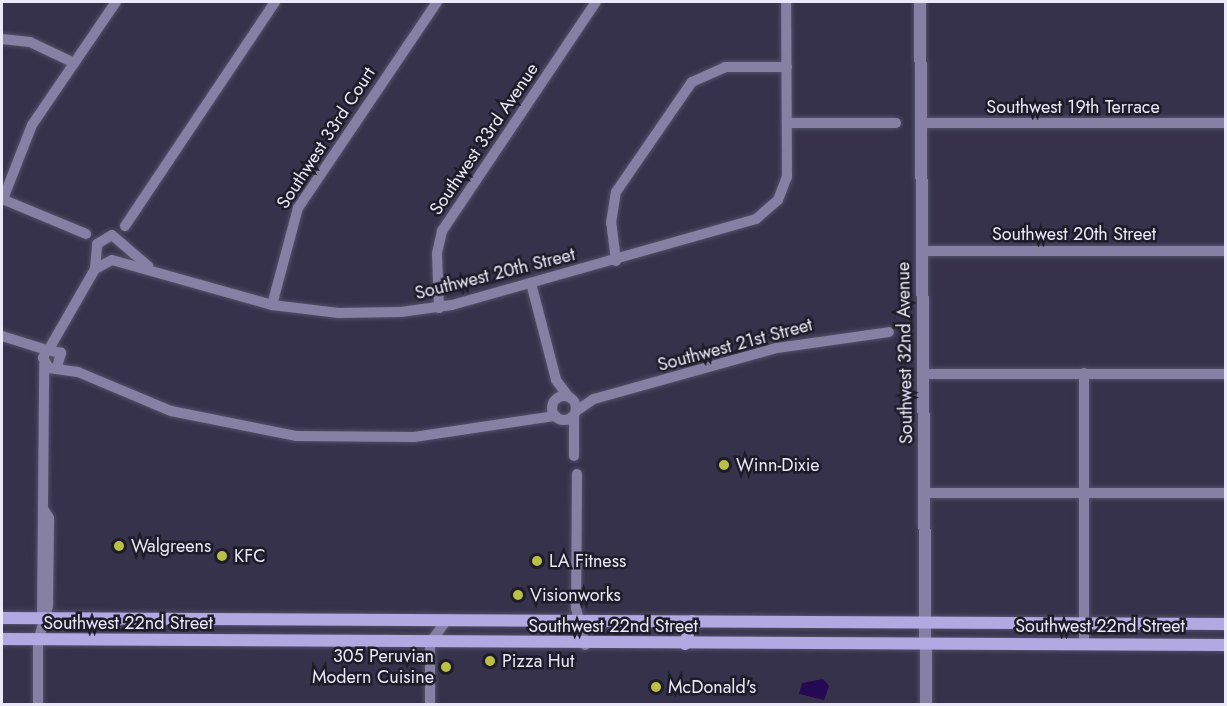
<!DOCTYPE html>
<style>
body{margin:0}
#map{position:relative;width:1227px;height:706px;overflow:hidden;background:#36324c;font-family:Jost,sans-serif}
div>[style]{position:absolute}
.water>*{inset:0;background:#250953}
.roads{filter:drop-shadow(0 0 2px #534f68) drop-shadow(0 0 2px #534f68)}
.minor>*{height:10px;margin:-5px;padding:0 5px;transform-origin:5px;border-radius:5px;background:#8580a4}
.minor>.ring{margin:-5px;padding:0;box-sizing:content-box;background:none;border:10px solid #8580a4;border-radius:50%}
.tertiary>*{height:12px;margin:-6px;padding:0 6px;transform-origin:6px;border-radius:6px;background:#8580a4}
.secondary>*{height:12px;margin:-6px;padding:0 6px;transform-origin:6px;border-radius:6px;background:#b2a9e3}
.dots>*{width:16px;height:16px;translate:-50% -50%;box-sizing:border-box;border:3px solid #1e1c28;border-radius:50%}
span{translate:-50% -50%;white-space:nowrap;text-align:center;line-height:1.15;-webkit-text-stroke:5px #1e1c28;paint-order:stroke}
.street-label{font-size:18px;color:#eae8f9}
.poi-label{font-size:18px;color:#eae8f9}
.left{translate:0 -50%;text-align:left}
.right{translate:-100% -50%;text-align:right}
.frame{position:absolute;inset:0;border:3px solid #eae8f9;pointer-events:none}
</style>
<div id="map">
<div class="water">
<div style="clip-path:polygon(823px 679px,829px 686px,824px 700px,799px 694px,802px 683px)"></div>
</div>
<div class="roads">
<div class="minor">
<div style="left:2px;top:39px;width:28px;rotate:6deg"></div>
<div style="left:30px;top:42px;width:49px;rotate:25.5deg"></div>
<div style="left:788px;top:123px;width:108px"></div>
<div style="left:920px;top:123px;width:306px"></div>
<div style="left:2px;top:199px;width:91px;rotate:22.6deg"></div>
<div style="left:3px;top:199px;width:79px;rotate:-68.6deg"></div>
<div style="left:32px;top:125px;width:149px;rotate:-55.7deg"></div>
<div style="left:125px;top:226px;width:270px;rotate:-56.2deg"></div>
<div style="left:922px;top:251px;width:304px"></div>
<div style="left:616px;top:261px;width:38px;rotate:-97deg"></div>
<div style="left:611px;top:223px;width:31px;rotate:-81deg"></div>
<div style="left:616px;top:192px;width:134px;rotate:-55.4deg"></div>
<div style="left:692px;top:82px;width:36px;rotate:-24deg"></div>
<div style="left:725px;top:67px;width:62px"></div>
<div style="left:95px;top:269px;width:25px;rotate:-85deg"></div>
<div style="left:97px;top:244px;width:17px;rotate:-31deg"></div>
<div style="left:112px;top:235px;width:48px;rotate:40.7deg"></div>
<div style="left:531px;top:283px;width:100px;rotate:75.5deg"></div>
<div style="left:556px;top:380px;width:20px;rotate:53deg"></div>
<div style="left:272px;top:305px;width:100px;rotate:-75deg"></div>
<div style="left:298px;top:208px;width:249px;rotate:-56deg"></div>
<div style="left:439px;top:308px;width:55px;rotate:-92.1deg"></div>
<div style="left:437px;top:253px;width:23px;rotate:-77deg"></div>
<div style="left:442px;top:231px;width:276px;rotate:-56.1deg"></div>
<div style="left:2px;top:336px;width:47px;rotate:17.3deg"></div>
<div style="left:49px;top:349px;width:92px;rotate:-60.1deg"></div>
<div style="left:95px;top:269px;width:19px;rotate:-28deg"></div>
<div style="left:112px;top:260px;width:166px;rotate:15.7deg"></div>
<div style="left:272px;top:305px;width:67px;rotate:6.8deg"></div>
<div style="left:339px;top:313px;width:62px;rotate:-0.9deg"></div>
<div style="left:401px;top:312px;width:51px;rotate:-7.8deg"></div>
<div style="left:452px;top:305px;width:316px;rotate:-15.8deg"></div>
<div style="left:756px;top:219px;width:29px;rotate:-41deg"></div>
<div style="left:778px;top:200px;width:25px;rotate:-69deg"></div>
<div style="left:787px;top:177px;width:175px;rotate:-90.3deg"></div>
<div style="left:57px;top:367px;width:15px;rotate:-74deg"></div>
<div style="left:61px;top:353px;width:14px;rotate:-168deg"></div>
<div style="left:47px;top:350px;width:9px;rotate:117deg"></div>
<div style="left:43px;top:358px;width:12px;rotate:59deg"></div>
<div style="left:49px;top:368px;width:29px;rotate:8deg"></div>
<div style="left:78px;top:372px;width:101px;rotate:22.8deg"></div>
<div style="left:171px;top:411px;width:127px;rotate:11.3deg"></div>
<div style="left:296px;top:436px;width:118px;rotate:0.5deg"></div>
<div style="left:414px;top:437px;width:143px;rotate:-8.5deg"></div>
<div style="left:924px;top:374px;width:302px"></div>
<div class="ring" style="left:552px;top:396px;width:14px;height:14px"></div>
<div style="left:576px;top:411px;width:22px;rotate:-34deg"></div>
<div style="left:594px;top:399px;width:190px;rotate:-15.6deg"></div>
<div style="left:777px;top:348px;width:113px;rotate:-8.1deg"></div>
<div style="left:574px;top:415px;width:41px;rotate:90deg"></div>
<div style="left:577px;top:474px;width:134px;rotate:90.4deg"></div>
<div style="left:576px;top:608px;width:38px;rotate:76deg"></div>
<div style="left:925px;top:493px;width:301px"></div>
<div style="left:42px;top:618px;width:254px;rotate:-89.5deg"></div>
<div style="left:1084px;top:644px;width:271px;rotate:-90deg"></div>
<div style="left:38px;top:704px;width:63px;rotate:-90deg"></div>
<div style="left:38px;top:641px;width:36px;rotate:-74deg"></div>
<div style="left:48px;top:606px;width:88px;rotate:-89.3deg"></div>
<div style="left:49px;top:518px;width:9px;rotate:-122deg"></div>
<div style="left:430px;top:704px;width:61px;rotate:-90deg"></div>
<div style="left:430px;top:643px;width:29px;rotate:-54deg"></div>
</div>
<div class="tertiary">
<div style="left:920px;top:2px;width:702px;rotate:89.51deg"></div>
</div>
<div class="secondary">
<div style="left:2px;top:618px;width:1224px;rotate:0.28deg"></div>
<div style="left:2px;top:639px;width:1224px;rotate:0.28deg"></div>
<div style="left:685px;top:644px;width:24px;rotate:-73deg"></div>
</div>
</div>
<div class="dots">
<div style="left:724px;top:465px;background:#bbc045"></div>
<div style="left:119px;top:546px;background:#bbc045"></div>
<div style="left:222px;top:556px;background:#bbc045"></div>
<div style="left:537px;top:561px;background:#bbc045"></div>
<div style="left:518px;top:595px;background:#bbc045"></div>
<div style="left:490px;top:661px;background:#bbc045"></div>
<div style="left:446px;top:667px;background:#bbc045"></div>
<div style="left:656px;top:687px;background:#bbc045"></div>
</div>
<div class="street-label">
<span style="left:1073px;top:107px">Southwest 19th Terrace</span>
<span style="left:326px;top:138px;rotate:-57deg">Southwest 33rd Court</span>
<span style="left:484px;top:139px;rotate:-56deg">Southwest 33rd Avenue</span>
<span style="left:1074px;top:234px">Southwest 20th Street</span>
<span style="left:495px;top:274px;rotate:-14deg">Southwest 20th Street</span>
<span style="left:735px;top:345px;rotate:-15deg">Southwest 21st Street</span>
<span style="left:905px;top:353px;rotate:-91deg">Southwest 32nd Avenue</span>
<span style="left:128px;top:623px">Southwest 22nd Street</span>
<span style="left:613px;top:626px">Southwest 22nd Street</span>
<span style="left:1100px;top:626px">Southwest 22nd Street</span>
</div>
<div class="poi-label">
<span class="left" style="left:736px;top:465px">Winn-Dixie</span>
<span class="left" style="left:131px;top:546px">Walgreens</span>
<span class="left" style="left:234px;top:556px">KFC</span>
<span class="left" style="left:549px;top:561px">LA Fitness</span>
<span class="left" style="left:530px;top:595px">Visionworks</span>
<span class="right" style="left:434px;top:667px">305 Peruvian<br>Modern Cuisine</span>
<span class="left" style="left:502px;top:661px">Pizza Hut</span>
<span class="left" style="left:668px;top:687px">McDonald's</span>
</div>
<div class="frame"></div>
</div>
